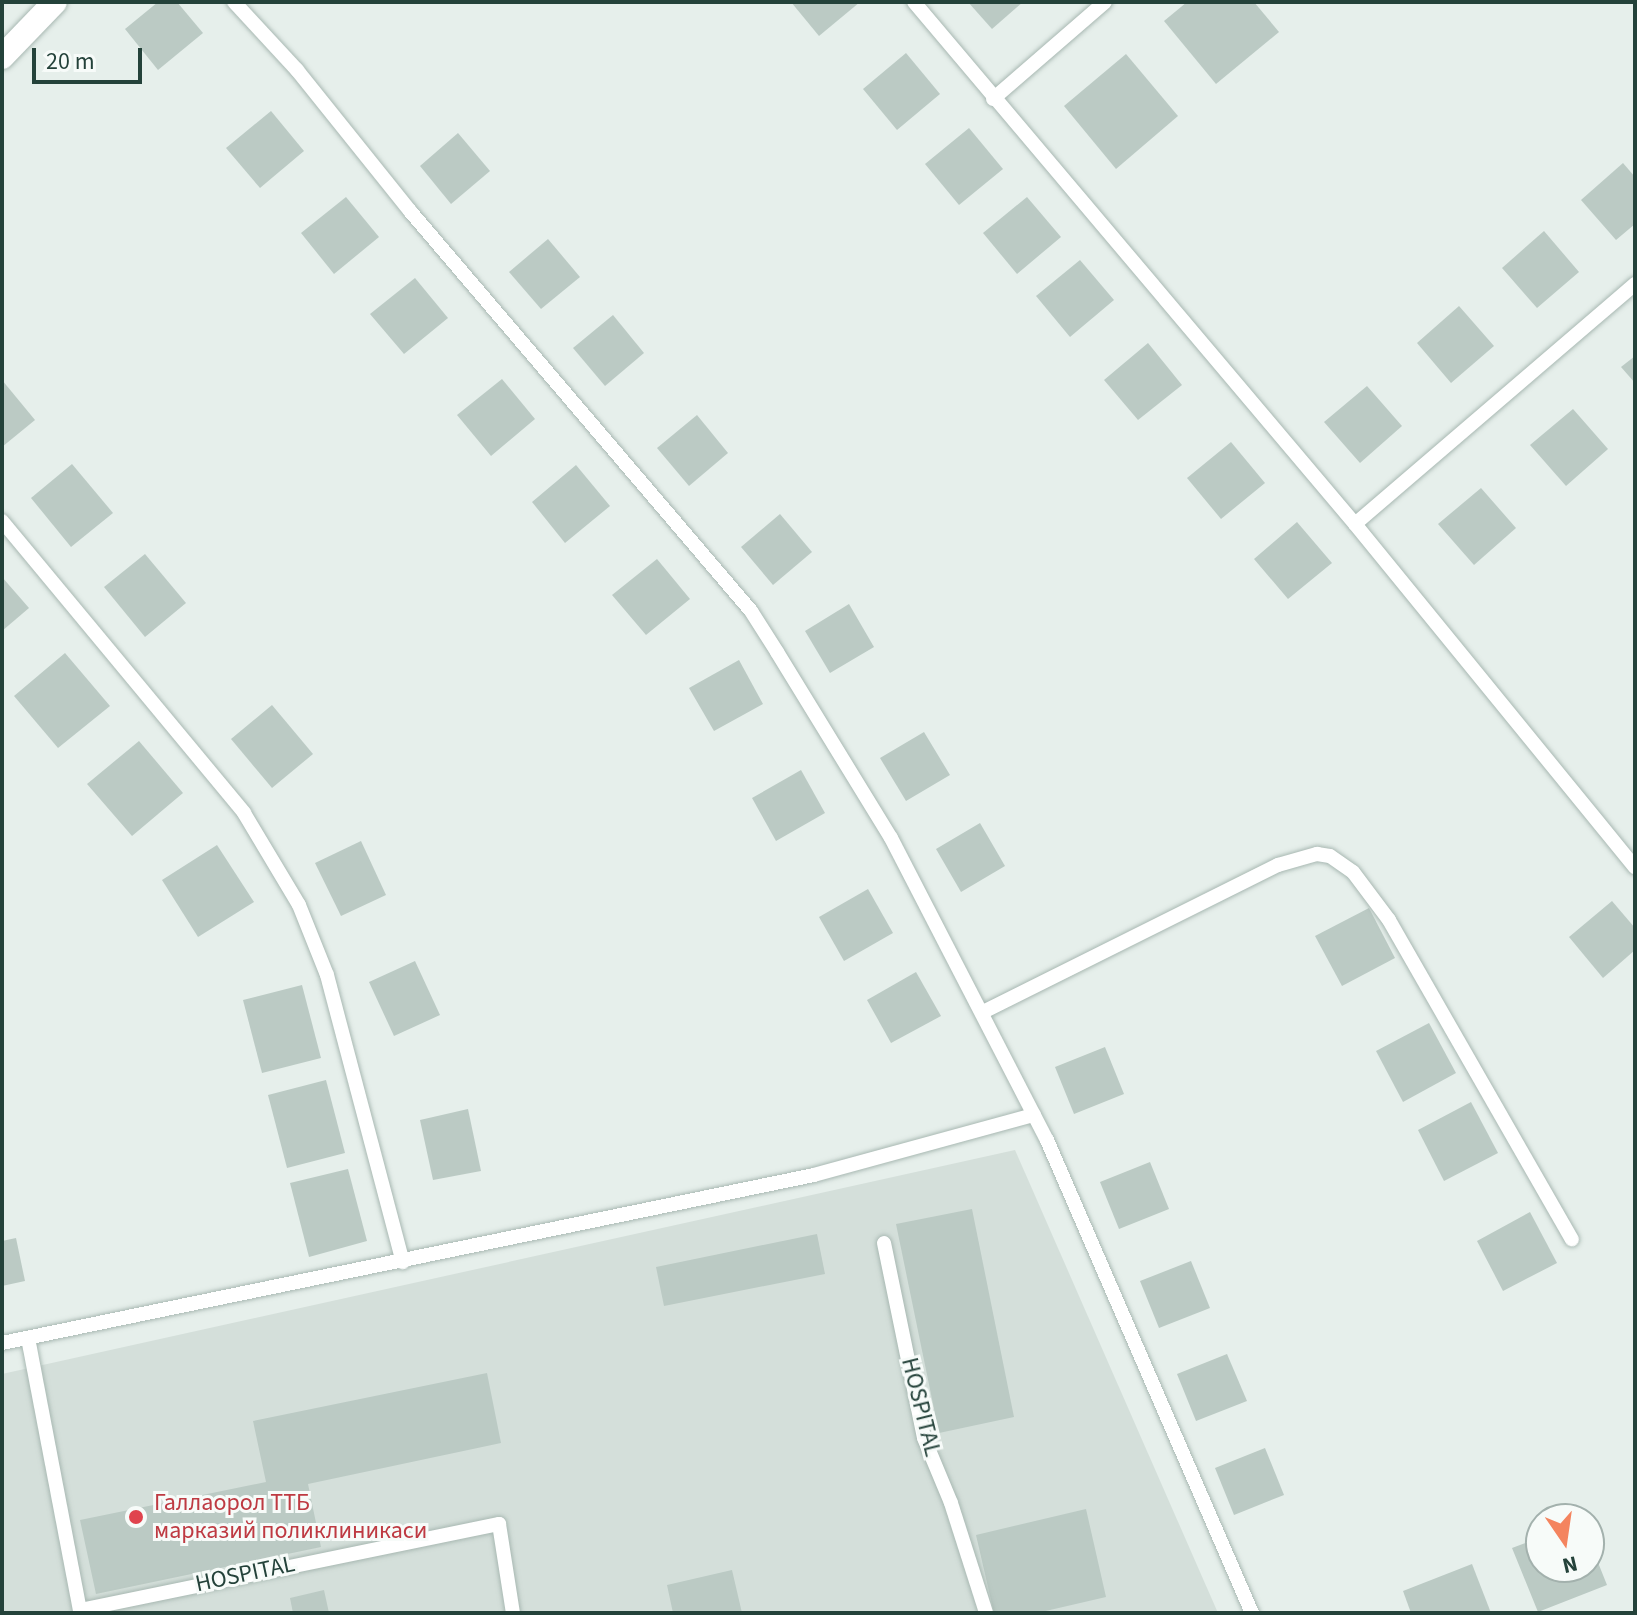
<!DOCTYPE html>
<meta charset="utf-8">
<style>
body{margin:0}
#map{position:relative;width:1637px;height:1615px;overflow:hidden;background:#e6efeb;font-family:"Source Sans 3",sans-serif}
div>[style]{position:absolute}
.built>*{inset:0;background:#d4dfda}
.building>*{inset:0;background:#bbcac4}
.roads{filter:drop-shadow(0 0 2px #a8b8b2) drop-shadow(0 0 2px #a8b8b2)}
.service>*{height:14px;margin:-7px;padding:0 7px;transform-origin:7px;border-radius:7px;background:#fff}
.tertiary>*{height:24px;margin:-12px;padding:0 12px;transform-origin:12px;border-radius:12px;background:#fff}
.dots>*{width:22px;height:22px;translate:-50% -50%;box-sizing:border-box;border:4px solid #f7fbf9;border-radius:50%}
span{translate:-50% -50%;white-space:nowrap;text-align:center;line-height:1.15;-webkit-text-stroke:6px #f7fbf9;paint-order:stroke}
.street-label{font-size:24px;color:#24423a}
.health-label{font-size:24px;color:#be3a42}
.left{translate:0 -50%;text-align:left}
.frame{position:absolute;inset:0;border:4px solid #24423a;pointer-events:none}
.north{position:absolute;left:1525px;top:1503px;width:80px;height:80px;box-sizing:border-box;background:#f7fbf9;border:2px solid #a3b1ad;border-radius:50%;rotate:167deg;font-size:22px;font-weight:700;line-height:32px;text-align:center;color:#24423a}
.north::after{content:'';display:block;margin:auto;width:28px;height:36px;background:#f4845f;clip-path:polygon(50% 0,100% 100%,50% 72%,0 100%)}
.scale{position:absolute;left:32px;top:48px;width:110px;height:36px;box-sizing:border-box;border:4px solid #24423a;border-top:0;padding-left:10px;font-size:24px;line-height:28px;white-space:nowrap;color:#24423a;-webkit-text-stroke:6px #f7fbf9;paint-order:stroke}
</style>
<div id="map">
<div class="built">
<div style="clip-path:polygon(1015px 1150px,1218px 1613px,2px 1613px,2px 1374px)"></div>
</div>
<div class="building">
<div style="clip-path:polygon(158px 2px,177px 2px,203px 33px,158px 70px,125px 29px)"></div>
<div style="clip-path:polygon(791px 2px,860px 2px,819px 36px)"></div>
<div style="clip-path:polygon(968px 2px,1023px 2px,992px 29px)"></div>
<div style="clip-path:polygon(1187px 2px,1254px 2px,1279px 32px,1216px 84px,1164px 21px)"></div>
<div style="clip-path:polygon(906px 53px,940px 94px,897px 130px,863px 89px)"></div>
<div style="clip-path:polygon(1126px 54px,1178px 116px,1116px 169px,1064px 106px)"></div>
<div style="clip-path:polygon(271px 111px,304px 151px,260px 188px,226px 148px)"></div>
<div style="clip-path:polygon(969px 128px,1003px 169px,959px 205px,925px 164px)"></div>
<div style="clip-path:polygon(458px 133px,490px 171px,451px 204px,420px 166px)"></div>
<div style="clip-path:polygon(1623px 163px,1635px 177px,1635px 224px,1616px 240px,1581px 200px)"></div>
<div style="clip-path:polygon(346px 197px,379px 237px,334px 274px,301px 233px)"></div>
<div style="clip-path:polygon(1027px 197px,1061px 237px,1017px 274px,983px 233px)"></div>
<div style="clip-path:polygon(1544px 231px,1579px 272px,1537px 308px,1502px 268px)"></div>
<div style="clip-path:polygon(548px 239px,580px 277px,541px 309px,509px 272px)"></div>
<div style="clip-path:polygon(1080px 260px,1114px 300px,1070px 337px,1036px 296px)"></div>
<div style="clip-path:polygon(415px 278px,448px 318px,404px 354px,370px 314px)"></div>
<div style="clip-path:polygon(1459px 306px,1494px 346px,1451px 383px,1417px 343px)"></div>
<div style="clip-path:polygon(613px 315px,644px 353px,605px 386px,573px 348px)"></div>
<div style="clip-path:polygon(1148px 343px,1182px 385px,1138px 420px,1104px 380px)"></div>
<div style="clip-path:polygon(1635px 356px,1635px 383px,1621px 367px)"></div>
<div style="clip-path:polygon(502px 379px,535px 419px,491px 456px,457px 415px)"></div>
<div style="clip-path:polygon(2px 380px,35px 420px,2px 447px)"></div>
<div style="clip-path:polygon(1367px 386px,1402px 426px,1360px 463px,1324px 422px)"></div>
<div style="clip-path:polygon(1573px 409px,1608px 449px,1566px 486px,1530px 445px)"></div>
<div style="clip-path:polygon(697px 415px,728px 453px,689px 486px,657px 448px)"></div>
<div style="clip-path:polygon(1231px 442px,1265px 483px,1221px 519px,1187px 478px)"></div>
<div style="clip-path:polygon(72px 464px,113px 513px,71px 547px,31px 498px)"></div>
<div style="clip-path:polygon(576px 465px,610px 506px,565px 543px,532px 502px)"></div>
<div style="clip-path:polygon(1481px 488px,1516px 528px,1474px 565px,1438px 524px)"></div>
<div style="clip-path:polygon(780px 514px,812px 552px,773px 585px,741px 547px)"></div>
<div style="clip-path:polygon(1297px 522px,1332px 563px,1288px 599px,1254px 559px)"></div>
<div style="clip-path:polygon(145px 554px,186px 603px,145px 637px,104px 587px)"></div>
<div style="clip-path:polygon(657px 559px,690px 599px,646px 635px,612px 595px)"></div>
<div style="clip-path:polygon(2px 577px,29px 608px,2px 631px)"></div>
<div style="clip-path:polygon(849px 604px,874px 647px,830px 673px,805px 631px)"></div>
<div style="clip-path:polygon(65px 653px,110px 706px,58px 748px,14px 696px)"></div>
<div style="clip-path:polygon(739px 660px,763px 704px,714px 731px,689px 688px)"></div>
<div style="clip-path:polygon(272px 705px,313px 754px,272px 788px,231px 739px)"></div>
<div style="clip-path:polygon(924px 732px,950px 775px,906px 801px,880px 758px)"></div>
<div style="clip-path:polygon(139px 741px,183px 793px,132px 836px,87px 784px)"></div>
<div style="clip-path:polygon(801px 770px,825px 813px,776px 841px,752px 798px)"></div>
<div style="clip-path:polygon(980px 823px,1005px 866px,961px 892px,936px 849px)"></div>
<div style="clip-path:polygon(361px 841px,386px 895px,341px 916px,315px 863px)"></div>
<div style="clip-path:polygon(217px 845px,254px 902px,198px 937px,162px 880px)"></div>
<div style="clip-path:polygon(868px 889px,893px 933px,844px 961px,819px 917px)"></div>
<div style="clip-path:polygon(1612px 901px,1635px 928px,1635px 950px,1603px 978px,1569px 937px)"></div>
<div style="clip-path:polygon(1369px 908px,1395px 958px,1342px 986px,1315px 936px)"></div>
<div style="clip-path:polygon(415px 961px,440px 1015px,394px 1036px,369px 982px)"></div>
<div style="clip-path:polygon(916px 972px,941px 1016px,891px 1043px,867px 1000px)"></div>
<div style="clip-path:polygon(302px 985px,321px 1058px,262px 1073px,243px 1000px)"></div>
<div style="clip-path:polygon(1429px 1023px,1456px 1073px,1403px 1102px,1376px 1051px)"></div>
<div style="clip-path:polygon(1105px 1047px,1124px 1094px,1074px 1114px,1055px 1067px)"></div>
<div style="clip-path:polygon(326px 1080px,345px 1153px,287px 1168px,268px 1095px)"></div>
<div style="clip-path:polygon(1471px 1102px,1498px 1153px,1444px 1181px,1418px 1130px)"></div>
<div style="clip-path:polygon(468px 1109px,481px 1171px,433px 1180px,420px 1120px)"></div>
<div style="clip-path:polygon(1150px 1162px,1169px 1209px,1119px 1229px,1100px 1182px)"></div>
<div style="clip-path:polygon(348px 1169px,367px 1241px,309px 1257px,290px 1183px)"></div>
<div style="clip-path:polygon(972px 1209px,1014px 1417px,939px 1433px,896px 1224px)"></div>
<div style="clip-path:polygon(1530px 1212px,1557px 1263px,1503px 1291px,1477px 1241px)"></div>
<div style="clip-path:polygon(817px 1234px,825px 1274px,664px 1306px,656px 1267px)"></div>
<div style="clip-path:polygon(16px 1238px,25px 1281px,2px 1286px,2px 1241px)"></div>
<div style="clip-path:polygon(1191px 1261px,1210px 1308px,1159px 1328px,1140px 1281px)"></div>
<div style="clip-path:polygon(1227px 1354px,1247px 1401px,1196px 1421px,1177px 1374px)"></div>
<div style="clip-path:polygon(487px 1373px,501px 1443px,308px 1484px,321px 1547px,96px 1594px,80px 1520px,266px 1482px,253px 1421px)"></div>
<div style="clip-path:polygon(1265px 1448px,1284px 1495px,1234px 1515px,1215px 1468px)"></div>
<div style="clip-path:polygon(1086px 1509px,1106px 1597px,1037px 1613px,994px 1613px,976px 1535px)"></div>
<div style="clip-path:polygon(1541px 1537px,1541px 1567px,1589px 1567px,1589px 1540px,1607px 1585px,1538px 1612px,1512px 1548px)"></div>
<div style="clip-path:polygon(1472px 1564px,1491px 1613px,1411px 1613px,1403px 1591px)"></div>
<div style="clip-path:polygon(732px 1570px,742px 1613px,673px 1613px,667px 1585px)"></div>
<div style="clip-path:polygon(324px 1590px,329px 1613px,293px 1613px,290px 1598px)"></div>
</div>
<div class="roads">
<div class="service">
<div style="left:234px;top:2px;width:93px;rotate:47.2deg"></div>
<div style="left:297px;top:70px;width:181px;rotate:51.3deg"></div>
<div style="left:410px;top:211px;width:526px;rotate:49.55deg"></div>
<div style="left:751px;top:611px;width:49px;rotate:57.6deg"></div>
<div style="left:777px;top:652px;width:218px;rotate:58.5deg"></div>
<div style="left:891px;top:838px;width:340px;rotate:62.7deg"></div>
<div style="left:1047px;top:1140px;width:516px;rotate:66.57deg"></div>
<div style="left:914px;top:2px;width:683px;rotate:49.81deg"></div>
<div style="left:1355px;top:524px;width:443px;rotate:50.8deg"></div>
<div style="left:993px;top:99px;width:148px;rotate:-40.9deg"></div>
<div style="left:2px;top:521px;width:379px;rotate:50.3deg"></div>
<div style="left:244px;top:813px;width:107px;rotate:59.1deg"></div>
<div style="left:299px;top:905px;width:75px;rotate:68.2deg"></div>
<div style="left:327px;top:975px;width:297px;rotate:75.2deg"></div>
<div style="left:1355px;top:524px;width:369px;rotate:-40.6deg"></div>
<div style="left:983px;top:1012px;width:330px;rotate:-26.5deg"></div>
<div style="left:1278px;top:865px;width:41px;rotate:-15.8deg"></div>
<div style="left:1317px;top:854px;width:13px;rotate:9deg"></div>
<div style="left:1330px;top:856px;width:28px;rotate:35deg"></div>
<div style="left:1353px;top:872px;width:60px;rotate:53.1deg"></div>
<div style="left:1389px;top:920px;width:368px;rotate:60.2deg"></div>
<div style="left:884px;top:1243px;width:199px;rotate:78.4deg"></div>
<div style="left:924px;top:1438px;width:70px;rotate:67.4deg"></div>
<div style="left:951px;top:1503px;width:115px;rotate:72.3deg"></div>
<div style="left:28px;top:1338px;width:277px;rotate:79.2deg"></div>
<div style="left:80px;top:1610px;width:428px;rotate:-11.6deg"></div>
<div style="left:499px;top:1524px;width:90px;rotate:81.1deg"></div>
<div style="left:2px;top:1343px;width:829px;rotate:-11.69deg"></div>
<div style="left:814px;top:1175px;width:228px;rotate:-15.3deg"></div>
</div>
<div class="tertiary">
<div style="left:2px;top:57px;width:76px;rotate:-46.1deg"></div>
</div>
</div>
<div class="dots">
<div style="left:136px;top:1517px;background:#e0444e"></div>
</div>
<div class="street-label">
<span style="left:921px;top:1407px;rotate:76deg">HOSPITAL</span>
<span style="left:245px;top:1574px;rotate:-12deg">HOSPITAL</span>
</div>
<div class="health-label">
<span class="left" style="left:154px;top:1517px">Галлаорол ТТБ<br>марказий поликлиникаси</span>
</div>
<div class="frame"></div>
<div class="north">N</div>
<div class="scale">20 m</div>
</div>
